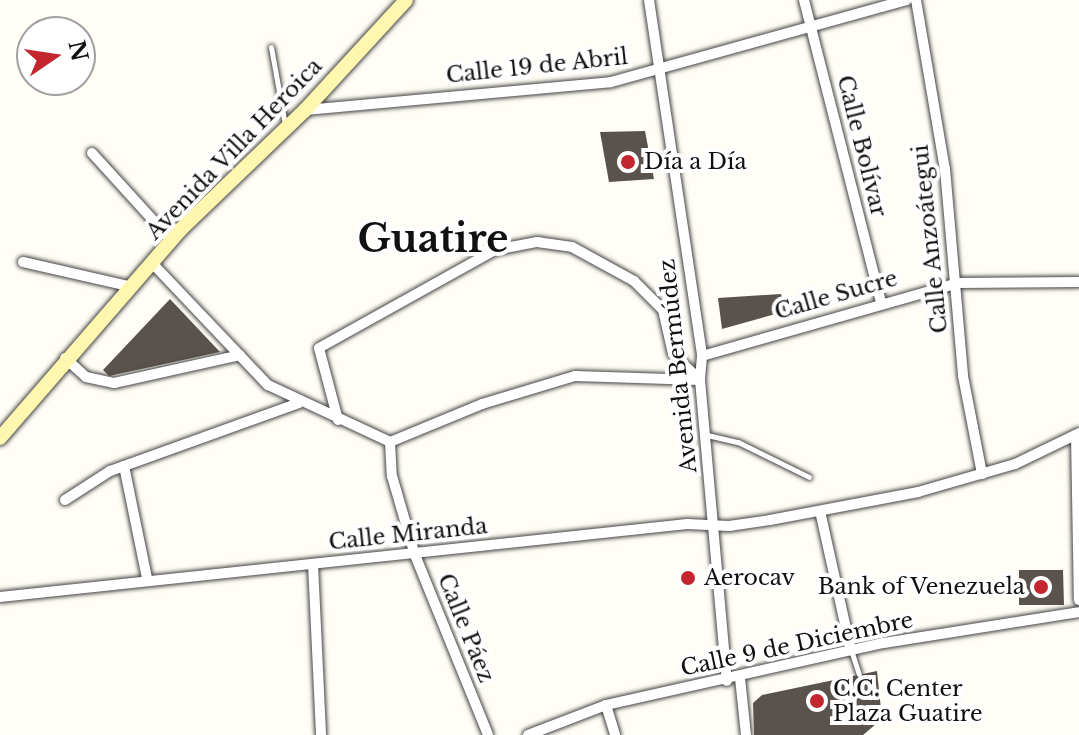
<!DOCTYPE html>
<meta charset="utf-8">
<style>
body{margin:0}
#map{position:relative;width:1079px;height:735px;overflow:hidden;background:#fffdf5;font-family:"Libre Baskerville",serif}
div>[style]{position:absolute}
.building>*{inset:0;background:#5a524d}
.roads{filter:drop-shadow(0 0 2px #444) drop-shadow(0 0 2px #444)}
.service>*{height:5px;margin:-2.5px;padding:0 2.5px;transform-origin:2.5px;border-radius:2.5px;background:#fff}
.minor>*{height:10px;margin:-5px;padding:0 5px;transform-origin:5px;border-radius:5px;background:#fff}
.secondary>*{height:14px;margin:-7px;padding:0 7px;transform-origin:7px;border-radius:7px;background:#fff6b0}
.dots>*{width:22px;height:22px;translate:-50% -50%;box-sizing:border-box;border:4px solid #fff;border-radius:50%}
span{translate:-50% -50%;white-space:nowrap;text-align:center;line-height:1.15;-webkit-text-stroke:8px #fff;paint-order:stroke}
.street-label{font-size:22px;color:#111}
.poi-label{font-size:22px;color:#111}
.left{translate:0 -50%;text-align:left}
.right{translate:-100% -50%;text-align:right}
.town-label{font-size:38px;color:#111;font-weight:700}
.north{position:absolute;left:16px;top:16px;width:80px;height:80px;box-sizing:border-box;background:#fff;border:2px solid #a0a0a0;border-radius:50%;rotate:77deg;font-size:22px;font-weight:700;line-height:32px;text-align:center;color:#111}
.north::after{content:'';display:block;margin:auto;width:28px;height:36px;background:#c4262e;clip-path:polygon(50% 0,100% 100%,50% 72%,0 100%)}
</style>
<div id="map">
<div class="building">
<div style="clip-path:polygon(645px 131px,654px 179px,609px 182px,600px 132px)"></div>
<div style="clip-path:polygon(781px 294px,786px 311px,722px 329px,718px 298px)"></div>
<div style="clip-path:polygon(170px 299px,220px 352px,109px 376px,103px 370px)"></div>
<div style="clip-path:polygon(1019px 570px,1063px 570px,1064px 605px,1019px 605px)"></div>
<div style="clip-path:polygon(877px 671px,882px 719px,863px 735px,754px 735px,753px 703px,762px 695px)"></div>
</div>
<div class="roads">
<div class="service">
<div style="left:271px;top:47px;width:79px;rotate:79.8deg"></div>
<div style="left:707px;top:435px;width:32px;rotate:13deg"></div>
<div style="left:738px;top:442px;width:79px;rotate:26.2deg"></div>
<div style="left:852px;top:653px;width:22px;rotate:72deg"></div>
</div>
<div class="minor">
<div style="left:649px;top:0;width:360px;rotate:81.5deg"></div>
<div style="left:702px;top:356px;width:24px;rotate:95deg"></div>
<div style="left:700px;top:380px;width:302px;rotate:84.9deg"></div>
<div style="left:804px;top:0;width:312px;rotate:75.7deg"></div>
<div style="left:916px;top:0;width:171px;rotate:80.3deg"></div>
<div style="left:945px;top:169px;width:208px;rotate:85deg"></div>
<div style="left:963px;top:376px;width:100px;rotate:79deg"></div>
<div style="left:305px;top:110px;width:307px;rotate:-5.2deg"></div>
<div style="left:611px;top:82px;width:307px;rotate:-15.5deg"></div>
<div style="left:92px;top:153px;width:119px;rotate:47.7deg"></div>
<div style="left:23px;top:262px;width:113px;rotate:12.8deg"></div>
<div style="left:153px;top:264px;width:167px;rotate:46.5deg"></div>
<div style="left:268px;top:385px;width:135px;rotate:25deg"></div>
<div style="left:702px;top:356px;width:266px;rotate:-15.9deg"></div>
<div style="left:958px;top:283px;width:121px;rotate:-0.5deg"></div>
<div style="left:65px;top:358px;width:28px;rotate:42deg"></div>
<div style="left:86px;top:377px;width:29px;rotate:12deg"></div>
<div style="left:114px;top:383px;width:129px;rotate:-12.5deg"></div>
<div style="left:338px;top:420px;width:74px;rotate:-104.8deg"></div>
<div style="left:319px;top:348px;width:201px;rotate:-29.1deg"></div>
<div style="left:495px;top:250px;width:43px;rotate:-10.8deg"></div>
<div style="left:537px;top:242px;width:35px;rotate:8deg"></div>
<div style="left:572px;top:247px;width:71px;rotate:28.7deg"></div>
<div style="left:634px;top:281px;width:41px;rotate:45deg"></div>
<div style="left:663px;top:310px;width:45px;rotate:77.2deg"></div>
<div style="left:673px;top:354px;width:37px;rotate:44deg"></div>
<div style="left:1076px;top:435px;width:165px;rotate:89deg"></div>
<div style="left:390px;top:442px;width:100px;rotate:-22.4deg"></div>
<div style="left:482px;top:404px;width:97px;rotate:-16.8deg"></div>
<div style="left:575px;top:376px;width:125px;rotate:1.8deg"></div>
<div style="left:390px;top:442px;width:34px;rotate:87deg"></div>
<div style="left:392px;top:476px;width:82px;rotate:73.8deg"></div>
<div style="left:415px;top:555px;width:194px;rotate:67.9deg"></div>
<div style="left:124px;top:466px;width:114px;rotate:78.4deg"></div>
<div style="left:65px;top:500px;width:54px;rotate:-32.8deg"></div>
<div style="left:110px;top:471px;width:201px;rotate:-19.8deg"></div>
<div style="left:820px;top:511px;width:143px;rotate:77.5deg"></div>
<div style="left:313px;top:564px;width:171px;rotate:87.3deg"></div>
<div style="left:0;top:597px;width:691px;rotate:-6.07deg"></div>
<div style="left:687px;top:524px;width:42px;rotate:2.7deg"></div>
<div style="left:729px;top:526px;width:41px;rotate:-8.3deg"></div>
<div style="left:770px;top:520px;width:151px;rotate:-10.7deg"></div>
<div style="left:918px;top:492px;width:101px;rotate:-16.1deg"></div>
<div style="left:1015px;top:464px;width:71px;rotate:-25.8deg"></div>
<div style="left:740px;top:678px;width:57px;rotate:84deg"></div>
<div style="left:606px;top:705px;width:31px;rotate:73deg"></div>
<div style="left:528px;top:735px;width:84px;rotate:-21deg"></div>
<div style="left:606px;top:705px;width:285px;rotate:-12.6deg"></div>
<div style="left:884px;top:643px;width:197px;rotate:-9deg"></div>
</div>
<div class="secondary">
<div style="left:0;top:438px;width:275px;rotate:-49.1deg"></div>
<div style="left:180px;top:230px;width:173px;rotate:-43.8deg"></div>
<div style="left:305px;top:110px;width:149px;rotate:-47.4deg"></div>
</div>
</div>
<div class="dots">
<div style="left:628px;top:162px;background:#c4262e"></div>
<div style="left:688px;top:578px;background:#c4262e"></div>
<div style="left:1041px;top:587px;background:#c4262e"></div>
<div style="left:817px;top:701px;background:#c4262e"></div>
</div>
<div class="street-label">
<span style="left:537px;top:66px;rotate:-6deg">Calle 19 de Abril</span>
<span style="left:862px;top:146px;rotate:76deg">Calle Bolívar</span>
<span style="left:234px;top:149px;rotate:-46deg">Avenida Villa Heroica</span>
<span style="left:930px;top:239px;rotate:-96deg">Calle Anzoátegui</span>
<span style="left:836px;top:295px;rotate:-16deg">Calle Sucre</span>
<span style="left:678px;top:366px;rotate:-96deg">Avenida Bermúdez</span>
<span style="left:408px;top:534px;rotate:-6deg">Calle Miranda</span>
<span style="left:466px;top:628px;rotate:68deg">Calle Páez</span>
<span style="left:797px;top:644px;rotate:-12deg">Calle 9 de Diciembre</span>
</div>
<div class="poi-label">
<span class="left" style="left:644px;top:162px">Día a Día</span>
<span class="left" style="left:704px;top:578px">Aerocav</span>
<span class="right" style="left:1025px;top:587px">Bank of Venezuela</span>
<span class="left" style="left:833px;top:701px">C.C. Center<br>Plaza Guatire</span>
</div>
<div class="town-label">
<span style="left:433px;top:239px">Guatire</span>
</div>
<div class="north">N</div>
</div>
